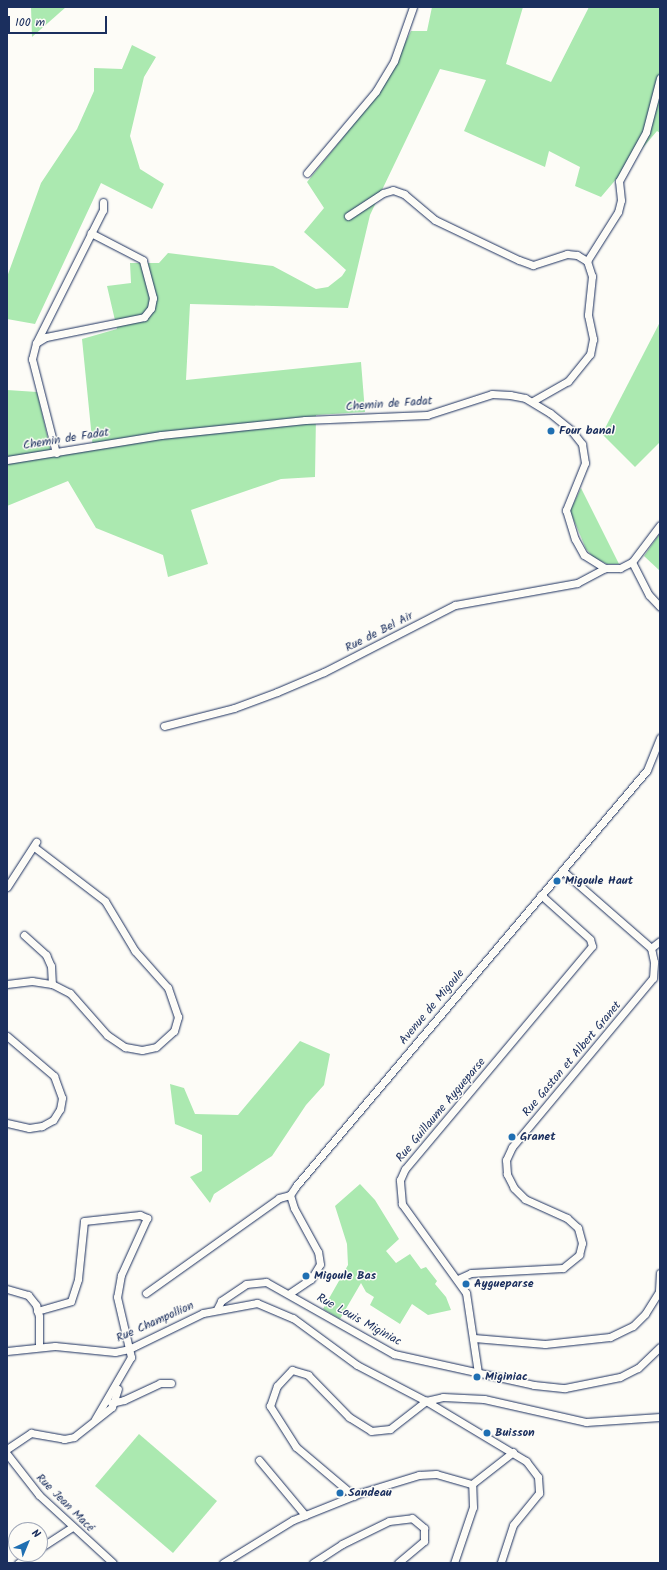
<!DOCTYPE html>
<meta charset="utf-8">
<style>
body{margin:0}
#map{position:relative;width:667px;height:1570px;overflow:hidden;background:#fdfcf7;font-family:Kalam,sans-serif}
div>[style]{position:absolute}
.green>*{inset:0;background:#abe9b0}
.roads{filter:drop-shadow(0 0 1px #1b2f5e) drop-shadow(0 0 1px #1b2f5e)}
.minor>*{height:7px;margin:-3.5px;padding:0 3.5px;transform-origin:3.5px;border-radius:3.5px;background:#fdfcf7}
.dots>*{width:11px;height:11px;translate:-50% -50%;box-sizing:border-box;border:2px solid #fdfcf7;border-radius:50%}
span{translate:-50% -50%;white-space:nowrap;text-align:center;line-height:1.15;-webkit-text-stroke:3px #fdfcf7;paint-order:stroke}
.street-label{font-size:12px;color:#1b2f5e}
.poi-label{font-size:12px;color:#1b2f5e;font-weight:700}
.left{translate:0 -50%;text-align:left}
.frame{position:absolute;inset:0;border:8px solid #1b2f5e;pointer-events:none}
.north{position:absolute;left:8px;top:1522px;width:40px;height:40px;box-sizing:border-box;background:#fdfcf7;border:1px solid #a3aaba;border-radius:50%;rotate:44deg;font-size:11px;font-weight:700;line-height:16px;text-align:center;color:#1b2f5e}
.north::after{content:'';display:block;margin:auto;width:14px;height:18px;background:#1f6fb2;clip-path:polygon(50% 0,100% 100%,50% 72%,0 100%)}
.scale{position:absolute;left:8px;top:16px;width:99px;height:18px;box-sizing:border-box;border:2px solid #1b2f5e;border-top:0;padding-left:5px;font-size:12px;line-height:14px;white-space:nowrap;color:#1b2f5e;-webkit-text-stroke:3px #fdfcf7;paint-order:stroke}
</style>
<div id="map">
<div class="green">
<div style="clip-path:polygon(31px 7px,66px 7px,32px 37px)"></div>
<div style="clip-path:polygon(432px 7px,523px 7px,506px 64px,551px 82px,589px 7px,660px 7px,660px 133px,657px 131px,601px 197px,575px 186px,580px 167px,549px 151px,545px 167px,464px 131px,486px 80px,440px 69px,370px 215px,348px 308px,190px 304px,186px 380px,361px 362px,365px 412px,316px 415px,315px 477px,281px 479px,191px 510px,208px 564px,168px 577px,163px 555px,96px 528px,68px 481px,7px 506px,7px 390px,37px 392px,52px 456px,93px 449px,82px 339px,117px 329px,107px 286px,131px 283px,130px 263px,159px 263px,168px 253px,273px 266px,316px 289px,328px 287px,342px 276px,346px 270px,304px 232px,324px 208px,307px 182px,382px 89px,411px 31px,427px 31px)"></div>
<div style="clip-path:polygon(132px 45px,156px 57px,144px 77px,130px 136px,140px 169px,164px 184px,152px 209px,101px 183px,35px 324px,7px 319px,7px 277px,41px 183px,77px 129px,94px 91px,94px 68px,122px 69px)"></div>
<div style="clip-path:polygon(660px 322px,660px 442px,635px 467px,602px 434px)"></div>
<div style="clip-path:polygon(581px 488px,619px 564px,607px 564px,593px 557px,586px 549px,570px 511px)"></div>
<div style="clip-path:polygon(660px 533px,660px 571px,644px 556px)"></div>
<div style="clip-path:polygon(300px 1041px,330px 1054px,324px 1085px,306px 1105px,272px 1156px,214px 1194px,210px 1203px,190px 1177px,202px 1171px,202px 1135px,175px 1124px,170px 1084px,184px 1088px,195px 1114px,238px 1115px)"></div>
<div style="clip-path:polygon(360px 1184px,375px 1200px,399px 1239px,386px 1251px,396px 1263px,410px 1254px,421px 1269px,426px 1267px,437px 1281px,435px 1284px,446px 1297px,451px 1310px,428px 1315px,412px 1304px,400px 1324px,370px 1305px,374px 1297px,366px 1292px,361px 1283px,340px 1319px,323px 1309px,348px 1265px,347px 1244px,335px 1206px)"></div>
<div style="clip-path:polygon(139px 1434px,217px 1501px,173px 1553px,95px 1486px)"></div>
</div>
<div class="roads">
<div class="minor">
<div style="left:307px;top:173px;width:107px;rotate:-49.9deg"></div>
<div style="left:376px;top:91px;width:35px;rotate:-59deg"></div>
<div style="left:394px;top:61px;width:57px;rotate:-70.6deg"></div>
<div style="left:348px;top:216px;width:42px;rotate:-33.3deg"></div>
<div style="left:383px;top:193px;width:10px;rotate:-17deg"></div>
<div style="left:393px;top:190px;width:12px;rotate:20deg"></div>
<div style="left:404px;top:194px;width:40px;rotate:40deg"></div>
<div style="left:435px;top:220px;width:93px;rotate:25.5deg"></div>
<div style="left:519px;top:260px;width:15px;rotate:20deg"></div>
<div style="left:533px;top:265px;width:36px;rotate:-18deg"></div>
<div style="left:567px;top:254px;width:10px;rotate:6deg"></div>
<div style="left:577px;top:255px;width:12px;rotate:31deg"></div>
<div style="left:587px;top:261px;width:16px;rotate:72deg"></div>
<div style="left:592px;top:276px;width:39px;rotate:96deg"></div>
<div style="left:588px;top:315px;width:25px;rotate:78deg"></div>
<div style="left:593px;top:339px;width:15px;rotate:101deg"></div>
<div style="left:590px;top:354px;width:35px;rotate:129deg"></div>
<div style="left:568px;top:381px;width:40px;rotate:150.3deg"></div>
<div style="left:587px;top:261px;width:58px;rotate:-57.7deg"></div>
<div style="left:618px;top:212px;width:12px;rotate:-76deg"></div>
<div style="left:621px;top:200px;width:19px;rotate:-96deg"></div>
<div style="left:619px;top:181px;width:56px;rotate:-61.1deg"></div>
<div style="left:646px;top:132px;width:56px;rotate:-75.5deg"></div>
<div style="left:36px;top:343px;width:149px;rotate:-63.3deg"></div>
<div style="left:103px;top:210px;width:8px;rotate:-90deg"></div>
<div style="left:56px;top:453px;width:97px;rotate:-104.3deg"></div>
<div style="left:32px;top:359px;width:16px;rotate:-76deg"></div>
<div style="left:36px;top:343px;width:12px;rotate:-31deg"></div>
<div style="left:46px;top:337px;width:100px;rotate:-11.5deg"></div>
<div style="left:144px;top:317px;width:11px;rotate:-52deg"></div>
<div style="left:151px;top:308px;width:10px;rotate:-79deg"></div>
<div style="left:153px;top:298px;width:39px;rotate:-105deg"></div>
<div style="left:143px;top:260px;width:59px;rotate:-152.6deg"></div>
<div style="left:7px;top:460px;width:156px;rotate:-9.2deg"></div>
<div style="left:161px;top:435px;width:145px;rotate:-5.9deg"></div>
<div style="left:305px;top:420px;width:122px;rotate:-2.3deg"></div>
<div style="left:427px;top:415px;width:68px;rotate:-17.9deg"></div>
<div style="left:492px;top:394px;width:18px;rotate:3deg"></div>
<div style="left:510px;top:395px;width:15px;rotate:11deg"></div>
<div style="left:525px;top:398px;width:29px;rotate:31deg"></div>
<div style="left:550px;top:413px;width:27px;rotate:39deg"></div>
<div style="left:571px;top:430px;width:18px;rotate:52deg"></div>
<div style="left:582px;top:444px;width:19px;rotate:81deg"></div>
<div style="left:585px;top:463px;width:51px;rotate:112deg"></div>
<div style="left:566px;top:510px;width:30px;rotate:73deg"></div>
<div style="left:575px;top:539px;width:18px;rotate:61deg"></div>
<div style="left:584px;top:555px;width:25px;rotate:32deg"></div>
<div style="left:605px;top:568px;width:15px"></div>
<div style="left:620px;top:568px;width:13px;rotate:-27deg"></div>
<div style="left:632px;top:562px;width:46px;rotate:-52.9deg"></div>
<div style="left:632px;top:562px;width:37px;rotate:63deg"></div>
<div style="left:649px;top:595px;width:16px;rotate:47deg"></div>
<div style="left:164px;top:726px;width:72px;rotate:-14.4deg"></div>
<div style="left:234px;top:708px;width:46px;rotate:-20.4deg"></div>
<div style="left:277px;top:692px;width:51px;rotate:-23.1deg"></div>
<div style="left:324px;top:672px;width:147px;rotate:-27.1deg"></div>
<div style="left:455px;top:605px;width:124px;rotate:-10.2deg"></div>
<div style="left:577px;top:583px;width:32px;rotate:-28deg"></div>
<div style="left:7px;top:887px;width:54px;rotate:-57.2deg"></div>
<div style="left:24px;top:935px;width:30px;rotate:42deg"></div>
<div style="left:46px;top:955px;width:12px;rotate:66deg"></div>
<div style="left:51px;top:966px;width:18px;rotate:87deg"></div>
<div style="left:651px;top:948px;width:11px;rotate:-38deg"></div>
<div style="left:7px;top:984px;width:25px;rotate:-7deg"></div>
<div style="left:32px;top:981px;width:20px;rotate:9deg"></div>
<div style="left:52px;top:984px;width:20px;rotate:27deg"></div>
<div style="left:70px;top:993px;width:56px;rotate:48.6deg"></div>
<div style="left:107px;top:1035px;width:22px;rotate:34deg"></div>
<div style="left:125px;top:1047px;width:17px;rotate:10deg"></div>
<div style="left:142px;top:1050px;width:14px;rotate:-12deg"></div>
<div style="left:156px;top:1047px;width:24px;rotate:-42deg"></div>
<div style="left:174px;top:1031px;width:15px;rotate:-74deg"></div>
<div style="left:178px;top:1017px;width:31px;rotate:-109deg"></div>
<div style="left:168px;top:988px;width:50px;rotate:-131.7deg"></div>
<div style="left:135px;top:951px;width:58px;rotate:-121deg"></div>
<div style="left:105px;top:901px;width:89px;rotate:-142.7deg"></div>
<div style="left:7px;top:1036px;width:62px;rotate:40.4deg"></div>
<div style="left:54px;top:1076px;width:23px;rotate:70deg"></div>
<div style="left:62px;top:1098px;width:11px;rotate:100deg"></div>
<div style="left:60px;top:1109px;width:13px;rotate:122deg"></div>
<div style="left:53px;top:1120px;width:13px;rotate:151deg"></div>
<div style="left:42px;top:1126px;width:13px;rotate:171deg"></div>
<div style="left:29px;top:1128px;width:23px;rotate:-167deg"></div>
<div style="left:458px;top:1279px;width:14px;rotate:-25deg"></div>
<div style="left:471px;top:1273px;width:92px;rotate:-3.1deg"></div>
<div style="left:563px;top:1268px;width:21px;rotate:-39deg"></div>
<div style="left:579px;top:1255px;width:12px;rotate:-76deg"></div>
<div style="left:582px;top:1243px;width:16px;rotate:-105deg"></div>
<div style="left:578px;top:1228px;width:15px;rotate:-138deg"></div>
<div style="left:567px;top:1218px;width:46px;rotate:-155.7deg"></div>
<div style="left:525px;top:1199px;width:16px;rotate:-135deg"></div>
<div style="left:514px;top:1188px;width:16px;rotate:-117deg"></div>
<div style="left:507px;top:1174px;width:14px;rotate:-94deg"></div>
<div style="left:506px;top:1160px;width:14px;rotate:-65deg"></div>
<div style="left:512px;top:1147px;width:220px;rotate:-50.2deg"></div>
<div style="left:653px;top:978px;width:16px;rotate:-86deg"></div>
<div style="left:654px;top:962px;width:14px;rotate:-102deg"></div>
<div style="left:651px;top:948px;width:118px;rotate:-138.8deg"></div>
<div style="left:7px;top:1289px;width:22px;rotate:16deg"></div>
<div style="left:28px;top:1295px;width:13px;rotate:51deg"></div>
<div style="left:36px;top:1305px;width:11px;rotate:75deg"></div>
<div style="left:39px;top:1316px;width:30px;rotate:90deg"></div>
<div style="left:659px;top:1291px;width:18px;rotate:-87deg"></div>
<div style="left:146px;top:1293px;width:163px;rotate:-35.5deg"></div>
<div style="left:279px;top:1198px;width:11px;rotate:-15deg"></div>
<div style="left:290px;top:1293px;width:25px;rotate:-34deg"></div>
<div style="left:311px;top:1279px;width:17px;rotate:-59deg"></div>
<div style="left:320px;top:1264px;width:12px;rotate:-99deg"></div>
<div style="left:318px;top:1252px;width:50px;rotate:-118.6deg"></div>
<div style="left:294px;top:1208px;width:14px;rotate:-107deg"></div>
<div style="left:290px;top:1195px;width:11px;rotate:-56deg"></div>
<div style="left:296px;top:1186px;width:544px;rotate:-49.84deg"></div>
<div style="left:647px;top:770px;width:35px;rotate:-68deg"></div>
<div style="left:217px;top:1309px;width:9px;rotate:-63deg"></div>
<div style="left:221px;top:1301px;width:30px;rotate:-34deg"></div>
<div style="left:246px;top:1284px;width:20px;rotate:-6deg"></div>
<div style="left:266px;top:1282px;width:147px;rotate:29.4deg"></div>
<div style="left:394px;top:1354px;width:143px;rotate:12.5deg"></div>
<div style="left:534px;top:1385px;width:31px;rotate:6deg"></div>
<div style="left:565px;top:1388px;width:56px;rotate:-11.3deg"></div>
<div style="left:620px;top:1377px;width:20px;rotate:-27deg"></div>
<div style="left:638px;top:1368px;width:30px;rotate:-44deg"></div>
<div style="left:37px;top:1311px;width:35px;rotate:-16deg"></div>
<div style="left:71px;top:1301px;width:23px;rotate:-72deg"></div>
<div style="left:78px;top:1279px;width:58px;rotate:-84.1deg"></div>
<div style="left:84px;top:1221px;width:56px;rotate:-6.1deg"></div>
<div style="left:140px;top:1215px;width:8px;rotate:23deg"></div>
<div style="left:147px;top:1218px;width:63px;rotate:114.5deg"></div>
<div style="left:121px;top:1275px;width:22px;rotate:100deg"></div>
<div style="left:117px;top:1297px;width:62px;rotate:76.9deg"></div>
<div style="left:131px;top:1357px;width:72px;rotate:120.1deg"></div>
<div style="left:474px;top:1338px;width:71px;rotate:4.8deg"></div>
<div style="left:545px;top:1344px;width:65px;rotate:-6.1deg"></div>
<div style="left:610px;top:1337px;width:25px;rotate:-26deg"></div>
<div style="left:633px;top:1326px;width:17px;rotate:-45deg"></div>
<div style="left:645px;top:1314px;width:28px;rotate:-58deg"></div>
<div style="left:7px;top:1351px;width:48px;rotate:-5.9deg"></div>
<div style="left:55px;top:1346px;width:60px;rotate:5.7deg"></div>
<div style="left:115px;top:1352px;width:14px;rotate:-12deg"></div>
<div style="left:129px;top:1349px;width:82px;rotate:-25.9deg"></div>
<div style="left:203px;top:1313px;width:55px;rotate:-10.5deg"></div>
<div style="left:257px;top:1303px;width:39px;rotate:23deg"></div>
<div style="left:293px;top:1318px;width:79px;rotate:36.3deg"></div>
<div style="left:357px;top:1365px;width:78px;rotate:27.6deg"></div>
<div style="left:426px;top:1401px;width:17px;rotate:-13deg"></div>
<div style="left:443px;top:1397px;width:41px;rotate:2.8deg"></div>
<div style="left:484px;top:1399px;width:105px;rotate:12.7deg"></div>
<div style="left:586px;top:1422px;width:74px;rotate:-3.9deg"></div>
<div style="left:478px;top:1373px;width:81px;rotate:-98.5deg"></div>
<div style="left:466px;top:1293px;width:110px;rotate:-125.7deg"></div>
<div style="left:402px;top:1204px;width:24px;rotate:-95deg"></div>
<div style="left:400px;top:1180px;width:12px;rotate:-66deg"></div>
<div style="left:405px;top:1169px;width:291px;rotate:-50deg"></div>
<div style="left:592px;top:946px;width:7px;rotate:-106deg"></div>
<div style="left:590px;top:939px;width:66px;rotate:-138.1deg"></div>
<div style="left:111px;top:1403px;width:13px;rotate:-13deg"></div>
<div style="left:124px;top:1400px;width:40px;rotate:-25deg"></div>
<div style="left:160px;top:1383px;width:11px"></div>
<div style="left:7px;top:1449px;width:29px;rotate:-34deg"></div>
<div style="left:31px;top:1433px;width:34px;rotate:10deg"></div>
<div style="left:64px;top:1439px;width:10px;rotate:-11deg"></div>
<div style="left:74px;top:1437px;width:48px;rotate:-38.3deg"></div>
<div style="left:112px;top:1407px;width:19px;rotate:-72deg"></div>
<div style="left:7px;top:1454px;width:52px;rotate:52deg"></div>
<div style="left:39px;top:1495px;width:100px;rotate:42.6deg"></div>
<div style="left:259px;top:1460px;width:72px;rotate:50.1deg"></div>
<div style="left:354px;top:1496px;width:76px;rotate:-139.8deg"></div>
<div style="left:296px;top:1447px;width:49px;rotate:-122.4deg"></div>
<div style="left:270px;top:1406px;width:21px;rotate:-71deg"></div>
<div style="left:277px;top:1386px;width:22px;rotate:-47deg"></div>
<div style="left:292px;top:1370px;width:17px;rotate:17deg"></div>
<div style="left:308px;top:1375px;width:59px;rotate:45.7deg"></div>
<div style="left:349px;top:1417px;width:26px;rotate:32deg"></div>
<div style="left:371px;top:1431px;width:19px;rotate:-6deg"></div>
<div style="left:390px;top:1429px;width:46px;rotate:-37.9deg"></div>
<div style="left:426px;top:1401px;width:117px;rotate:31deg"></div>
<div style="left:526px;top:1461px;width:20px;rotate:53deg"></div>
<div style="left:538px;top:1477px;width:16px;rotate:86deg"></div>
<div style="left:539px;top:1493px;width:41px;rotate:129.1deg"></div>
<div style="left:513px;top:1525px;width:40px;rotate:108deg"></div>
<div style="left:40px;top:1548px;width:38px;rotate:-33deg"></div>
<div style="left:18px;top:1563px;width:16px;rotate:-35deg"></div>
<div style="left:223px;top:1563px;width:82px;rotate:-31.6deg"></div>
<div style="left:293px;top:1520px;width:72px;rotate:-21.9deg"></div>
<div style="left:360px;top:1493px;width:62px;rotate:-17deg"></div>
<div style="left:419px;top:1475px;width:17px;rotate:-3deg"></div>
<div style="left:436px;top:1474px;width:37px;rotate:16deg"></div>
<div style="left:472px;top:1484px;width:52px;rotate:-38deg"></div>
<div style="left:313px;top:1563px;width:35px;rotate:-33deg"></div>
<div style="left:342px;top:1544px;width:52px;rotate:-26.1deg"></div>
<div style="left:389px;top:1521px;width:23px;rotate:-7deg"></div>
<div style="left:412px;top:1518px;width:16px;rotate:40deg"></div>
<div style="left:424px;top:1528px;width:13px;rotate:90deg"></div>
<div style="left:424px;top:1541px;width:34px;rotate:140deg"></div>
<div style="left:454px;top:1563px;width:59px;rotate:-71.3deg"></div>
<div style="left:473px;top:1507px;width:23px;rotate:-92deg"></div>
</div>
</div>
<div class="dots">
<div style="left:551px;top:431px;background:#1f6fb2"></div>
<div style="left:557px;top:881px;background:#1f6fb2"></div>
<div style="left:512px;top:1137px;background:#1f6fb2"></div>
<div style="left:306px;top:1276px;background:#1f6fb2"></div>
<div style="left:466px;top:1284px;background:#1f6fb2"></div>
<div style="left:477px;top:1377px;background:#1f6fb2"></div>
<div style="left:487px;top:1433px;background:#1f6fb2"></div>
<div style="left:340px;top:1493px;background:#1f6fb2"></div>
</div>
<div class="street-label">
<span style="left:389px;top:404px;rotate:-4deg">Chemin de Fadat</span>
<span style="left:66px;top:439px;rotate:-9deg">Chemin de Fadat</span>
<span style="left:379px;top:632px;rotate:-27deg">Rue de Bel Air</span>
<span style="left:432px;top:1007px;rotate:-50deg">Avenue de Migoule</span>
<span style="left:572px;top:1059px;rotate:-50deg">Rue Gaston et Albert Granet</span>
<span style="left:441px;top:1110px;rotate:-50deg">Rue Guillaume Aygueparse</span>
<span style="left:359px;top:1320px;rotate:29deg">Rue Louis Miginiac</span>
<span style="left:155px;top:1322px;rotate:-24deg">Rue Champollion</span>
<span style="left:65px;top:1503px;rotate:45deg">Rue Jean Macé</span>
</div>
<div class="poi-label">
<span class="left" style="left:559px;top:431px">Four banal</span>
<span class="left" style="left:565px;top:881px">Migoule Haut</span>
<span class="left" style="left:520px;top:1137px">Granet</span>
<span class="left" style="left:314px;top:1276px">Migoule Bas</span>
<span class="left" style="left:474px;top:1284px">Aygueparse</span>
<span class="left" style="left:485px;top:1377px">Miginiac</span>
<span class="left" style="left:495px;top:1433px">Buisson</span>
<span class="left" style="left:348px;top:1493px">Sandeau</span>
</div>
<div class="frame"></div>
<div class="north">N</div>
<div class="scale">100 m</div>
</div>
